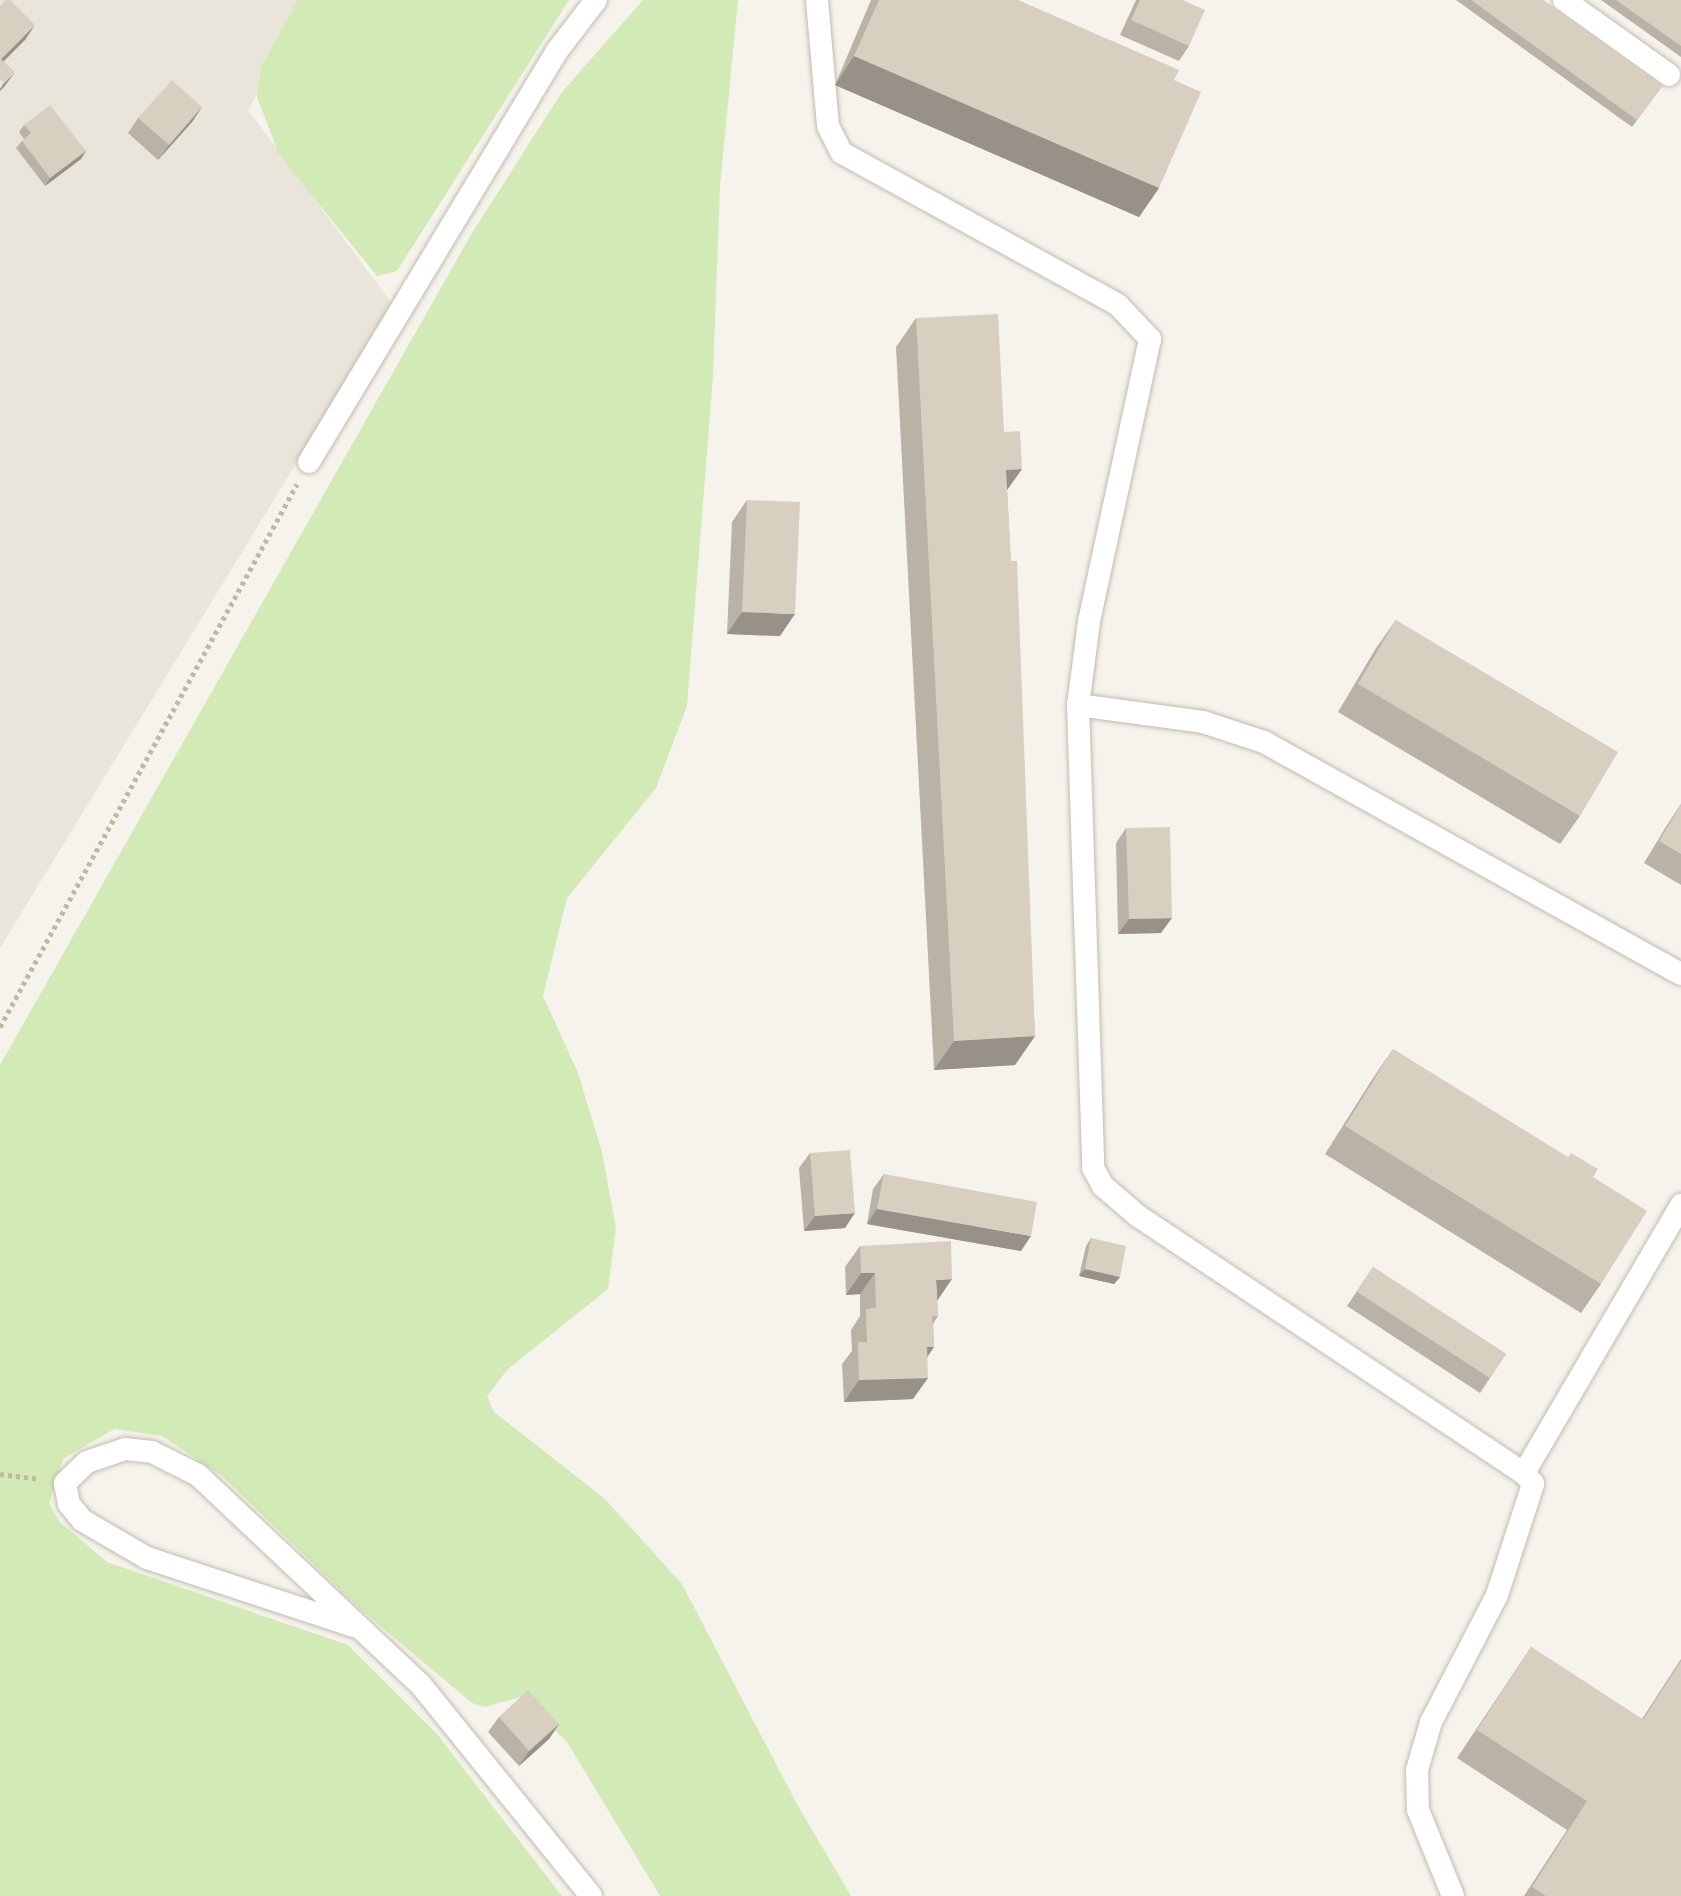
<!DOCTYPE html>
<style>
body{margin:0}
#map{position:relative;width:1681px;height:1896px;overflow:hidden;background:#f6f3ec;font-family:"Roboto Condensed",sans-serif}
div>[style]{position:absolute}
.residential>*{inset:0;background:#eae5da}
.green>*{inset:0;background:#d2eab5}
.path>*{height:5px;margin-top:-2.5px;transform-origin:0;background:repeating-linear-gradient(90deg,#c4b79f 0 4px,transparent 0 8px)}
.roads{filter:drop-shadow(0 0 2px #c2bbae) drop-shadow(0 0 2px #c2bbae)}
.service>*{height:22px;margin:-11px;padding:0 11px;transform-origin:11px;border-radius:11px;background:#fff}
.wall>*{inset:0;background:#bab2a6}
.shaded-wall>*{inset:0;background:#979187}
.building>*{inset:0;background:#d8cfc1}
span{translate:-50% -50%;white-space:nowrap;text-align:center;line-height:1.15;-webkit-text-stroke:6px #fff;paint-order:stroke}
</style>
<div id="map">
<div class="residential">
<div style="clip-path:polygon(0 0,312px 0,248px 110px,393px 305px,0 948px)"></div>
</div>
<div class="green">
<div style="clip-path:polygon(298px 0,569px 0,397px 271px,377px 276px,279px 155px,257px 97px,261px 67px)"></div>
<div style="clip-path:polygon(643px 0,738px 0,720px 186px,713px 376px,687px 706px,656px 788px,567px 898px,543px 996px,578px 1073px,602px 1152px,616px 1228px,608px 1289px,508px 1369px,487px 1396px,494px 1412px,604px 1498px,682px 1584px,798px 1806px,851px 1896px,660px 1896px,567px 1742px,521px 1697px,485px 1707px,472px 1703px,360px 1609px,222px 1476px,162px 1436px,114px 1429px,63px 1459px,49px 1504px,60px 1522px,107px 1562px,348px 1645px,437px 1734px,562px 1896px,0 1896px,0 1065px,472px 233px,562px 92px)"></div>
</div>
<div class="path">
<div style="left:0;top:1027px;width:619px;rotate:-61.32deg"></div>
<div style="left:0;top:1474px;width:39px;rotate:7deg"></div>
</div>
<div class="roads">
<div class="service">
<div style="left:817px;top:0;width:126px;rotate:85deg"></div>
<div style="left:828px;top:126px;width:30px;rotate:63deg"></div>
<div style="left:842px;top:153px;width:315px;rotate:28.8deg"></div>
<div style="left:1118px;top:305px;width:47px;rotate:46.7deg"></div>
<div style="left:1150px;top:339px;width:289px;rotate:102.2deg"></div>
<div style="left:1089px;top:622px;width:84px;rotate:97.5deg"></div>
<div style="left:1078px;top:705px;width:463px;rotate:88.1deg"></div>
<div style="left:1093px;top:1168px;width:21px;rotate:61deg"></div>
<div style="left:1103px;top:1186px;width:46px;rotate:40.6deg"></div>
<div style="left:1138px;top:1216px;width:464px;rotate:33.7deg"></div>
<div style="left:1564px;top:0;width:129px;rotate:35.5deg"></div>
<div style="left:309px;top:462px;width:480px;rotate:-58.9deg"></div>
<div style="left:557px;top:51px;width:64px;rotate:-52.6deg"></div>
<div style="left:1078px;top:705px;width:126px;rotate:7.7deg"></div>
<div style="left:1203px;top:722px;width:64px;rotate:18.2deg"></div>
<div style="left:1264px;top:742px;width:477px;rotate:29.1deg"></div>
<div style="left:354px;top:1626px;width:218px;rotate:-161.8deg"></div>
<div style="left:147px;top:1558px;width:75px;rotate:-149.7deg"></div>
<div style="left:82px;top:1520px;width:21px;rotate:-129deg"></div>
<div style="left:69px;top:1504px;width:21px;rotate:-101deg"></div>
<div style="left:65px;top:1483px;width:30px;rotate:-44deg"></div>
<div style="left:87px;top:1462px;width:40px;rotate:-18.9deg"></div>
<div style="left:125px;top:1449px;width:27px;rotate:6deg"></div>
<div style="left:152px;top:1452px;width:51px;rotate:26.6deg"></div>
<div style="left:198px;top:1475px;width:305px;rotate:43.3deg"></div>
<div style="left:420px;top:1684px;width:272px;rotate:51.1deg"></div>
<div style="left:1453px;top:1896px;width:93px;rotate:-112.1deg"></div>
<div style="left:1418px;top:1810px;width:40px;rotate:-91.4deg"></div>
<div style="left:1417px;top:1770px;width:50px;rotate:-73.7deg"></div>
<div style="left:1431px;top:1722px;width:143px;rotate:-62.5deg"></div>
<div style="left:1497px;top:1595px;width:117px;rotate:-72deg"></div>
<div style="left:1533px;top:1484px;width:14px;rotate:-129deg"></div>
<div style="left:1524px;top:1473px;width:311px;rotate:-59.6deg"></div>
</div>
</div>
<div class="wall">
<div style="clip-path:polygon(871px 0,1018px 0,1174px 80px,1159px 188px,1139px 217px,835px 85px)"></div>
<div style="clip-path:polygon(1136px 0,1183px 0,1189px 46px,1179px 61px,1120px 35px)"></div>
<div style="clip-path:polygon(1456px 0,1543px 0,1663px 85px,1632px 127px)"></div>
<div style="clip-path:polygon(1601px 0,1681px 0,1681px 57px)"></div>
<div style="clip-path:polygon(202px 107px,192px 122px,158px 160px,128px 133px,138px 118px)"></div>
<div style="clip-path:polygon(24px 125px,86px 151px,81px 159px,45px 186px,16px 148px,24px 139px,19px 132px)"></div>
<div style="clip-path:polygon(916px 318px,1004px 432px,1022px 469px,1007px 490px,1035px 1036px,1015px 1065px,934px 1070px,896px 347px)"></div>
<div style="clip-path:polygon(747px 500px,780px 636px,727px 634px,732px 522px)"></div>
<div style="clip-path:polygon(1396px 620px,1580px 816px,1560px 844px,1338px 712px,1376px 648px)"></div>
<div style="clip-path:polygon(1681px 804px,1681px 885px,1644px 863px,1667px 825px)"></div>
<div style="clip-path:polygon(1126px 828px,1161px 933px,1118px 934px,1116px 843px)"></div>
<div style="clip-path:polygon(1393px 1049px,1593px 1177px,1601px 1284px,1581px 1313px,1325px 1154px,1373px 1078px)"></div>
<div style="clip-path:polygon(810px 1153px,845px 1228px,804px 1231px,799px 1168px)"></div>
<div style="clip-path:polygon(884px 1174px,1021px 1251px,867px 1224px,873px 1189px)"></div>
<div style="clip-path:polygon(1091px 1238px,1120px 1277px,1114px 1284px,1079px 1276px,1086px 1246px)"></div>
<div style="clip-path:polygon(860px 1246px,937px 1300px,938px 1316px,933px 1324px,934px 1347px,928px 1356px,913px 1399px,844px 1402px,842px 1364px,852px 1351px,851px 1330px,860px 1316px,860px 1294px,846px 1295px,845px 1267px)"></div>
<div style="clip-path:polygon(1373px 1267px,1506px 1354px,1480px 1393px,1347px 1306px)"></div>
<div style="clip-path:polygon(1531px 1647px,1642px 1719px,1681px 1659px,1681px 1896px,1524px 1896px,1567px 1830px,1457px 1758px)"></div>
<div style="clip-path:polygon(499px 1717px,559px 1724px,549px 1739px,519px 1766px,488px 1732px)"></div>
</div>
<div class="shaded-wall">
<div style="clip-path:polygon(35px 25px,25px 40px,0 65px,1px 59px)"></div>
<div style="clip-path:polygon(854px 56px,1159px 188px,1139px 217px,835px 85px)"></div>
<div style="clip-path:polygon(15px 72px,4px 87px,0 91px,0 89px,4px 83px)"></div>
<div style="clip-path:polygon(202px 107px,192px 122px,158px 160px,169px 145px)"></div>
<div style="clip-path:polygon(86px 151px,81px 159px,45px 186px,50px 178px)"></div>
<div style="clip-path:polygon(1022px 469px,1002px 497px,1006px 470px)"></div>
<div style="clip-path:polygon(742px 612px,795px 614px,780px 636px,727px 634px)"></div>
<div style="clip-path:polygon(1172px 918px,1161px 933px,1118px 934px,1129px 919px)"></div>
<div style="clip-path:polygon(1035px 1036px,1015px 1065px,934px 1070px,954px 1041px)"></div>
<div style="clip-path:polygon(877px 1209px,1031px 1236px,1021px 1251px,867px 1224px)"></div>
<div style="clip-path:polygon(855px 1213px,845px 1228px,804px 1231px,815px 1216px)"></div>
<div style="clip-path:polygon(1085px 1269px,1120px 1277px,1114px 1284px,1079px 1276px)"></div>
<div style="clip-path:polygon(861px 1273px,875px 1273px,860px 1294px,846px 1295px)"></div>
<div style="clip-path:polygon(952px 1279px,937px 1301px,936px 1280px)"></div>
<div style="clip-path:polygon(927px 1347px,934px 1347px,919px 1368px)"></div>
<div style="clip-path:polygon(928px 1378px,913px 1399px,844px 1402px,859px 1380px)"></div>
<div style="clip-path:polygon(559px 1724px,549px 1739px,519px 1766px,529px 1751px)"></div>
</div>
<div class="building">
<div style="clip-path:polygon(6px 0,10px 0,35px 25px,1px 59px,15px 72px,4px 83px,0 79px,0 6px)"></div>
<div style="clip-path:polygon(879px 0,1018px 0,1179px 70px,1174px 80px,1201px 92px,1159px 188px,854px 56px)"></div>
<div style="clip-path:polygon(1140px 0,1183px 0,1205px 10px,1189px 46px,1131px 20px)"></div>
<div style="clip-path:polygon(1471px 0,1543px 0,1663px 85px,1637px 120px)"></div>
<div style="clip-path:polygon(1616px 0,1681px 0,1681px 46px)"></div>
<div style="clip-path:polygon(172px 80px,202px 107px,169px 145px,138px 118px)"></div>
<div style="clip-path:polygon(50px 105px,86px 151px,50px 178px,22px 141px,31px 133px,24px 125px)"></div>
<div style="clip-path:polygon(998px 314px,1004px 432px,1020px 431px,1022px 469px,1006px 470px,1011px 561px,1017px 561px,1035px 1036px,954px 1041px,916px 318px)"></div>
<div style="clip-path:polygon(747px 500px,800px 502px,795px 614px,742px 612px)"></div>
<div style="clip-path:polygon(1396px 620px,1618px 752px,1580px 816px,1358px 684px)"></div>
<div style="clip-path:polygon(1681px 805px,1681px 854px,1659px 841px)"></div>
<div style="clip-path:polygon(1170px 827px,1172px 918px,1129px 919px,1126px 828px)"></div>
<div style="clip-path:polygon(1393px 1049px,1568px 1157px,1571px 1153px,1598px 1169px,1593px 1177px,1647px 1211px,1601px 1284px,1345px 1126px)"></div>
<div style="clip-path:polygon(850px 1150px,855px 1213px,815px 1216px,810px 1153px)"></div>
<div style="clip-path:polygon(884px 1174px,1037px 1202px,1031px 1236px,877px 1209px)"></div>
<div style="clip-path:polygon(1091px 1238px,1126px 1246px,1120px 1277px,1085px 1269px)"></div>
<div style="clip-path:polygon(951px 1241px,952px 1279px,936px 1280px,938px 1316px,932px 1316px,934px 1347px,927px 1347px,928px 1378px,859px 1380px,858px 1342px,867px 1342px,866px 1309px,876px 1308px,875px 1273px,861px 1273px,860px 1246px)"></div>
<div style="clip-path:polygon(1373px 1267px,1506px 1354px,1490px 1378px,1357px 1292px)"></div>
<div style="clip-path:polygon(1531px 1647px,1643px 1720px,1681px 1661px,1681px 1896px,1546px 1896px,1532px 1887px,1587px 1801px,1477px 1730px)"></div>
<div style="clip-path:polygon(528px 1690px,559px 1724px,529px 1751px,499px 1717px)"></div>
</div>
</div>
